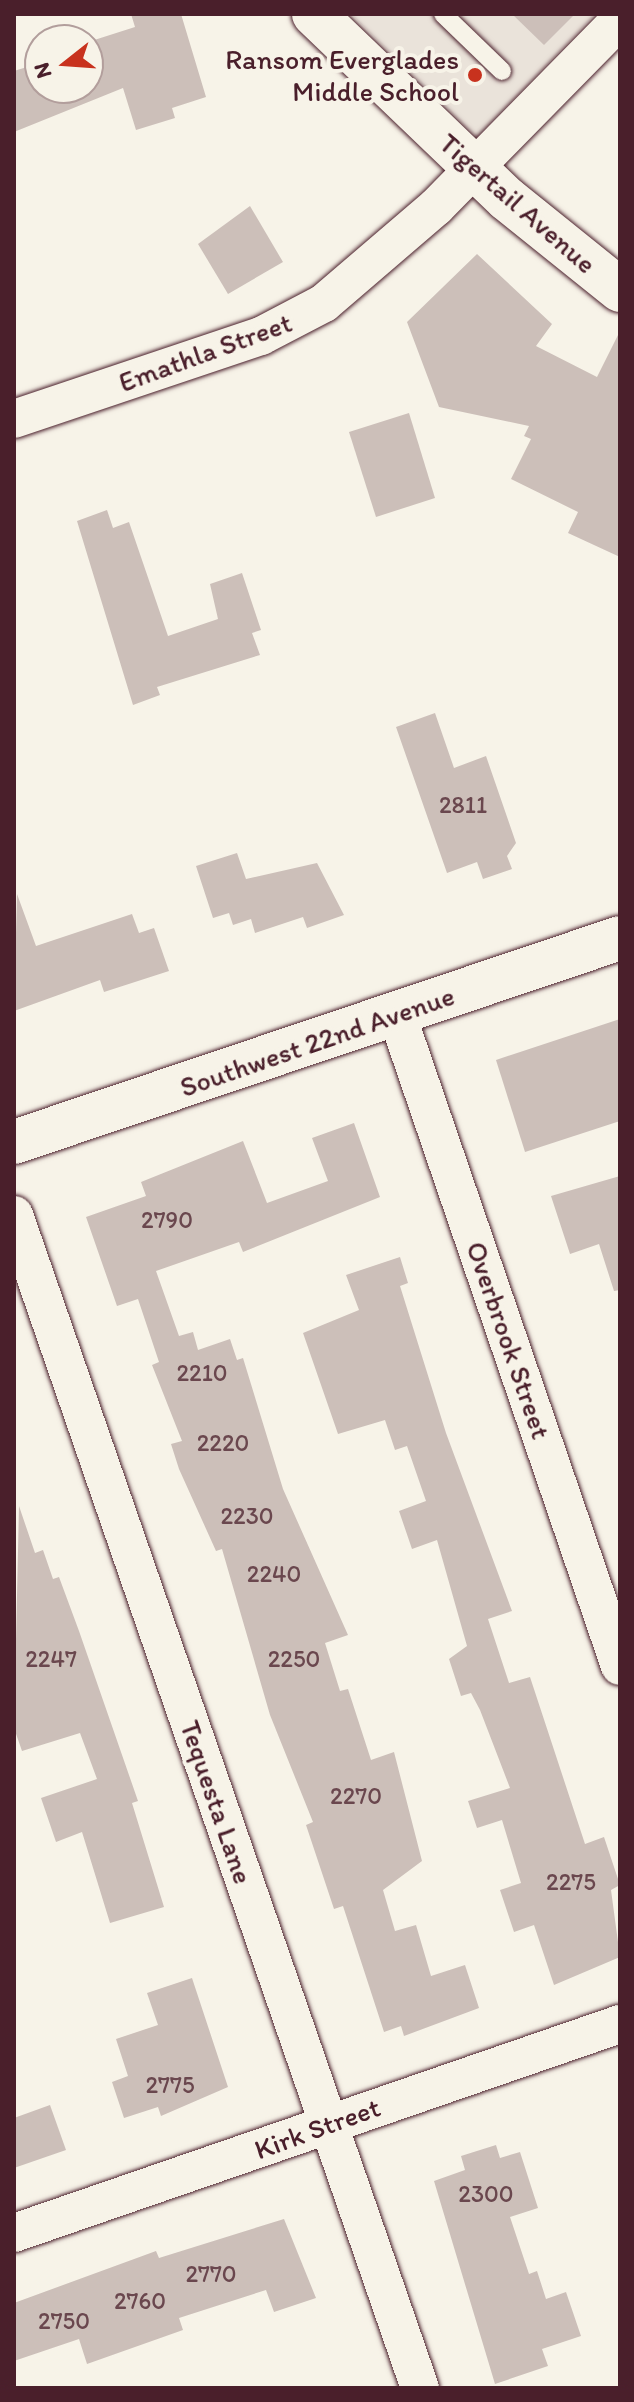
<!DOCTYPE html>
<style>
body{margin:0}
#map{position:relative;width:634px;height:2402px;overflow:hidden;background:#f7f3e8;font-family:Itim,sans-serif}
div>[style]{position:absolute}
.built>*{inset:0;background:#eae3da}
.building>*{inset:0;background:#ccbfb9}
.roads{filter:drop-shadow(0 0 2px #4a1f2b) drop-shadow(0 0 2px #4a1f2b)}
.lane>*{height:18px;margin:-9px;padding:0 9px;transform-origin:9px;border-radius:9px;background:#f7f3e8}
.street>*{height:38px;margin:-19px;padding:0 19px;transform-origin:19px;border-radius:19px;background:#f7f3e8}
.secondary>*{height:44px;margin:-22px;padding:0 22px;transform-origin:22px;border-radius:22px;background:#f7f3e8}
.dots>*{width:22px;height:22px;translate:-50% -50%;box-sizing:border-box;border:4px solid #f7f3e8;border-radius:50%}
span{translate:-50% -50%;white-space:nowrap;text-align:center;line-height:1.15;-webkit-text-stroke:8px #f7f3e8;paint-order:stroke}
.number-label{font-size:24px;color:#6a474e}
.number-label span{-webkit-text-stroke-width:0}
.poi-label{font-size:28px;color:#4a1f2b}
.right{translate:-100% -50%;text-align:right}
.street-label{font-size:28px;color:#4a1f2b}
.frame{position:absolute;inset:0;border:16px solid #4a1f2b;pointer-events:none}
.north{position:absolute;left:24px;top:24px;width:80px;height:80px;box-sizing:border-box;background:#f7f3e8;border:2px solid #b29e9c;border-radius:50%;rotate:253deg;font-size:22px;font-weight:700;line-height:32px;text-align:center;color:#4a1f2b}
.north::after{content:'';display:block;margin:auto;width:28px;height:36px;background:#c8321e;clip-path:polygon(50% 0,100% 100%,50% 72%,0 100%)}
</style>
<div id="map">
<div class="built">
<div style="clip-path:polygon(351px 14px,595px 14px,477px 137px)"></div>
</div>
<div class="building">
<div style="clip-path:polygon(131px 14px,181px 14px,206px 97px,172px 108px,175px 118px,136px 130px,123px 88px,14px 132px,14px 71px,40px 63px,40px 88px,88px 88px,88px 42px,135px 27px)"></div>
<div style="clip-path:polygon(512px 14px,575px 14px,544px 45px)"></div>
<div style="clip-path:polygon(250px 206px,283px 262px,228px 294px,198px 244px)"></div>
<div style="clip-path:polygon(477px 254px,552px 324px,536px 346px,597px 377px,620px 331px,620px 557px,568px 533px,578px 512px,511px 479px,531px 439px,524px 436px,529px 426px,439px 407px,407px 322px)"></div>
<div style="clip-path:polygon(409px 413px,435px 498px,376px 517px,349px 432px)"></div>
<div style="clip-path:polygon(107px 510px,113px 528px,129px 522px,168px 636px,218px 619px,210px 584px,242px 573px,261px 630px,252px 633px,260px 655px,157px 687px,160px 695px,133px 705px,77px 521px)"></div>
<div style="clip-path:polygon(435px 713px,454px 768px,486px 756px,516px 843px,507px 856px,512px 869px,483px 879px,477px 862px,447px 873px,396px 727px)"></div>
<div style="clip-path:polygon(237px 853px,246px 879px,317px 863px,344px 915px,307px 928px,303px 917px,255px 933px,251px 919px,233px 925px,229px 913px,213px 918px,196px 866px)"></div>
<div style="clip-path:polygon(17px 894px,36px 946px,132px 914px,139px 933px,154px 928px,169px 971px,104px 992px,100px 980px,14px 1011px)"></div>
<div style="clip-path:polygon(620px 1019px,620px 1121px,525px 1152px,496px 1060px)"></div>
<div style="clip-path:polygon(354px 1123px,380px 1197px,243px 1252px,239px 1242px,156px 1271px,179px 1336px,193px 1332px,198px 1350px,230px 1339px,237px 1360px,243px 1358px,283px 1489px,348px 1635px,325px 1643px,340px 1691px,348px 1689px,371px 1760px,394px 1752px,422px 1861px,383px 1890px,395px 1931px,416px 1925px,431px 1976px,465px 1965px,479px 2008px,404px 2036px,401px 2026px,384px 2032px,343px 1906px,334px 1909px,306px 1825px,313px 1822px,270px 1715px,222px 1549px,216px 1551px,179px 1469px,171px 1444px,182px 1441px,152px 1365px,159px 1362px,138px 1299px,117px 1306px,86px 1217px,146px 1196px,141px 1182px,243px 1141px,267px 1203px,328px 1181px,312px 1138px)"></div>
<div style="clip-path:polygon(620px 1176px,620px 1290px,614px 1291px,599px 1244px,570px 1254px,551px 1196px)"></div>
<div style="clip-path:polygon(400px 1257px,408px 1283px,400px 1286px,446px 1433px,512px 1611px,488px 1619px,509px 1683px,530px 1677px,585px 1844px,604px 1837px,620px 1885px,611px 1890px,620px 1957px,554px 1985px,534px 1925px,514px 1932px,500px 1890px,521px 1883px,502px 1820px,477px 1828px,468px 1801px,510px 1788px,480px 1710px,471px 1693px,461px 1696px,449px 1659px,467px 1646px,437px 1540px,412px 1549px,399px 1511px,426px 1501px,407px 1446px,395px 1450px,385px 1420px,338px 1434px,303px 1333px,359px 1310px,346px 1275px)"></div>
<div style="clip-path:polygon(19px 1506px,35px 1553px,43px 1550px,53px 1579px,59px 1577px,79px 1631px,138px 1801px,132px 1803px,164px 1907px,110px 1923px,82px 1832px,56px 1842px,41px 1798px,97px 1779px,80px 1733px,22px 1751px,14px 1728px)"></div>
<div style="clip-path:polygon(192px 1978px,228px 2087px,161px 2116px,158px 2107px,124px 2118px,112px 2082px,128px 2076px,116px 2039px,158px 2025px,147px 1993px)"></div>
<div style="clip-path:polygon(50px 2105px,66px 2150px,14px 2168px,14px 2118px)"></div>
<div style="clip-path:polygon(496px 2145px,500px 2158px,520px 2152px,538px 2208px,510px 2217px,529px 2274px,537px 2271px,546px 2299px,566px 2292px,581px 2336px,542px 2349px,548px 2366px,495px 2384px,434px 2181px,465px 2170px,461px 2156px)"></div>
<div style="clip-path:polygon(284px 2219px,316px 2298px,274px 2312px,266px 2290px,179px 2318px,183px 2330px,87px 2364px,79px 2339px,14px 2361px,14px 2303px,156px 2251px,159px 2258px)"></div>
</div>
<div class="roads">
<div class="lane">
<div style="left:443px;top:14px;width:82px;rotate:44deg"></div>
</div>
<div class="street">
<div style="left:14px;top:419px;width:261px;rotate:-18.6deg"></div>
<div style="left:261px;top:336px;width:71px;rotate:-27.6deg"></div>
<div style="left:324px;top:303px;width:148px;rotate:-40.6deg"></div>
<div style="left:436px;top:207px;width:262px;rotate:-45.5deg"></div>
<div style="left:397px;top:1015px;width:688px;rotate:71.09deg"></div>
<div style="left:14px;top:1215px;width:1241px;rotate:70.91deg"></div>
<div style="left:14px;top:2233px;width:641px;rotate:-19.03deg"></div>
</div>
<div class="secondary">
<div style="left:314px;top:14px;width:267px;rotate:43.8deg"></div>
<div style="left:507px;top:199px;width:145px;rotate:38.8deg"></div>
<div style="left:14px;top:1142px;width:639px;rotate:-18.6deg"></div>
</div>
</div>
<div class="dots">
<div style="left:475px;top:75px;background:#c8321e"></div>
</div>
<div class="number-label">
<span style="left:463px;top:805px">2811</span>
<span style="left:167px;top:1220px">2790</span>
<span style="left:202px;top:1373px">2210</span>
<span style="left:223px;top:1443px">2220</span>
<span style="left:247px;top:1516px">2230</span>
<span style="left:274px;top:1574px">2240</span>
<span style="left:51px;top:1659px">2247</span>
<span style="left:294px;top:1659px">2250</span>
<span style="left:356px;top:1796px">2270</span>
<span style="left:571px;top:1882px">2275</span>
<span style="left:170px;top:2085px">2775</span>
<span style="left:486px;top:2194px">2300</span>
<span style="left:211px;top:2274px">2770</span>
<span style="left:140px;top:2301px">2760</span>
<span style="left:64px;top:2321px">2750</span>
</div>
<div class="poi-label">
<span class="right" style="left:459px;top:75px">Ransom Everglades<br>Middle School</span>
</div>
<div class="street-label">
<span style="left:518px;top:203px;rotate:41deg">Tigertail Avenue</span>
<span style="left:205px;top:352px;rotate:-20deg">Emathla Street</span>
<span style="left:317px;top:1041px;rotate:-19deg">Southwest 22nd Avenue</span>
<span style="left:509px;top:1340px;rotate:71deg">Overbrook Street</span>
<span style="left:217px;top:1802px;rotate:71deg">Tequesta Lane</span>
<span style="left:317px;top:2128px;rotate:-20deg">Kirk Street</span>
</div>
<div class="frame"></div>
<div class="north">N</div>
</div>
